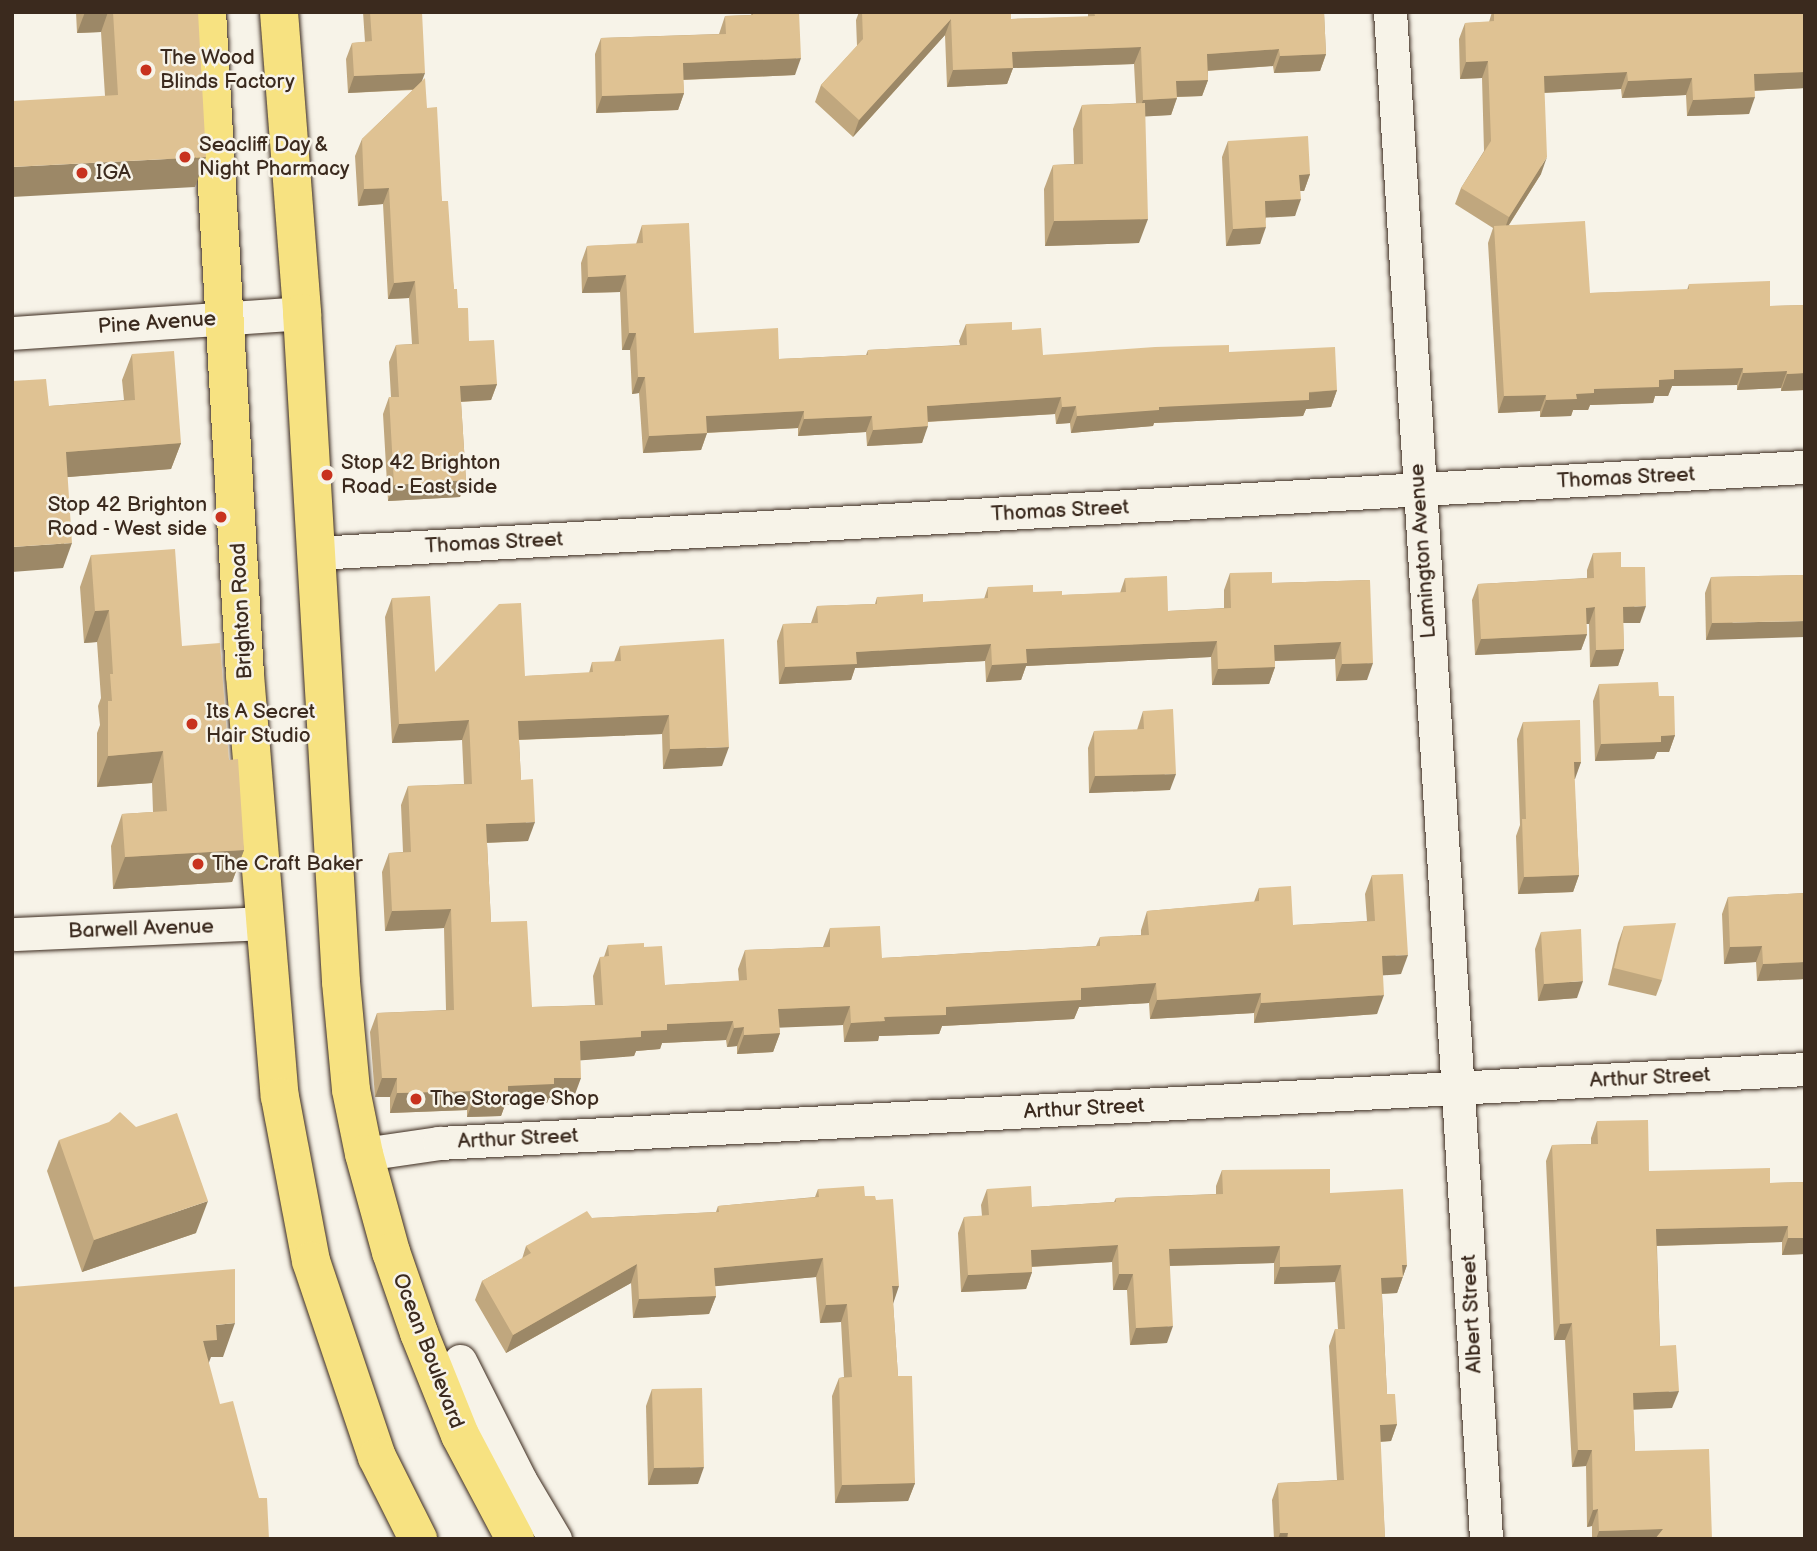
<!DOCTYPE html>
<style>
body{margin:0}
#map{position:relative;width:1817px;height:1551px;overflow:hidden;background:#f7f3e8;font-family:"Balsamiq Sans",sans-serif}
div>[style]{position:absolute}
.roads{filter:drop-shadow(0 0 2px #3b2a1e) drop-shadow(0 0 2px #3b2a1e)}
.minor>*{height:33px;margin:-16.5px;padding:0 16.5px;transform-origin:16.5px;border-radius:16.5px;background:#f7f3e8}
.primary>*{height:38px;margin:-19px;padding:0 19px;transform-origin:19px;border-radius:19px;background:#f7e281}
.wall>*{inset:0;background:#c0a77e}
.shaded-wall>*{inset:0;background:#9c8867}
.building>*{inset:0;background:#dfc293}
.dots>*{width:19px;height:19px;translate:-50% -50%;box-sizing:border-box;border:4px solid #f7f3e8;border-radius:50%}
span{translate:-50% -50%;white-space:nowrap;text-align:center;line-height:1.15;-webkit-text-stroke:5px #f7f3e8;paint-order:stroke}
.poi-label{font-size:21px;color:#3b2a1e}
.left{translate:0 -50%;text-align:left}
.right{translate:-100% -50%;text-align:right}
.street-label{font-size:21px;color:#3b2a1e}
.frame{position:absolute;inset:0;border:14px solid #3b2a1e;pointer-events:none}
</style>
<div id="map">
<div class="roads">
<div class="minor">
<div style="left:1390px;top:12px;width:1530px;rotate:86.4deg"></div>
<div style="left:12px;top:333px;width:291px;rotate:-3.9deg"></div>
<div style="left:316px;top:553px;width:1491px;rotate:-3.31deg"></div>
<div style="left:15px;top:934px;width:252px;rotate:-2.5deg"></div>
<div style="left:364px;top:1154px;width:76px;rotate:-8.3deg"></div>
<div style="left:439px;top:1143px;width:1368px;rotate:-3.1deg"></div>
<div style="left:460px;top:1361px;width:133px;rotate:63.2deg"></div>
<div style="left:520px;top:1480px;width:69px;rotate:59.3deg"></div>
</div>
<div class="primary">
<div style="left:207px;top:12px;width:664px;rotate:86.72deg"></div>
<div style="left:245px;top:675px;width:423px;rotate:85.3deg"></div>
<div style="left:280px;top:1097px;width:167px;rotate:79.3deg"></div>
<div style="left:311px;top:1261px;width:207px;rotate:71.4deg"></div>
<div style="left:377px;top:1457px;width:92px;rotate:63.4deg"></div>
<div style="left:279px;top:12px;width:302px;rotate:85.6deg"></div>
<div style="left:302px;top:313px;width:670px;rotate:86.66deg"></div>
<div style="left:341px;top:982px;width:108px;rotate:84.7deg"></div>
<div style="left:351px;top:1090px;width:65px;rotate:78.5deg"></div>
<div style="left:364px;top:1154px;width:102px;rotate:74.6deg"></div>
<div style="left:391px;top:1252px;width:86px;rotate:70.9deg"></div>
<div style="left:419px;top:1333px;width:110px;rotate:68.1deg"></div>
<div style="left:460px;top:1435px;width:118px;rotate:62.1deg"></div>
</div>
</div>
<div class="wall">
<div style="clip-path:polygon(76px 12px,198px 12px,195px 187px,105px 96px,101px 32px,77px 33px)"></div>
<div style="clip-path:polygon(363px 12px,422px 12px,422px 82px,442px 201px,454px 289px,458px 308px,469px 341px,497px 384px,491px 400px,461px 402px,466px 480px,460px 497px,388px 501px,383px 414px,389px 397px,391px 397px,389px 362px,396px 345px,412px 344px,409px 298px,388px 299px,383px 204px,358px 206px,355px 156px,362px 139px,413px 90px,348px 93px,346px 59px,352px 43px,365px 42px)"></div>
<div style="clip-path:polygon(752px 12px,799px 12px,795px 75px,683px 80px,684px 93px,678px 110px,596px 113px,595px 54px,601px 38px,719px 34px,725px 16px,751px 15px)"></div>
<div style="clip-path:polygon(859px 12px,1011px 12px,1011px 19px,1088px 17px,1088px 12px,1324px 12px,1326px 54px,1320px 71px,1274px 73px,1273px 66px,1208px 71px,1208px 80px,1202px 96px,1177px 97px,1171px 115px,1145px 116px,1139px 243px,1045px 246px,1044px 189px,1053px 165px,1074px 164px,1073px 129px,1082px 105px,1136px 103px,1134px 64px,1013px 68px,1007px 84px,947px 87px,945px 35px,853px 137px,815px 102px,821px 85px,857px 46px,856px 20px)"></div>
<div style="clip-path:polygon(1492px 12px,1805px 12px,1805px 88px,1754px 91px,1749px 114px,1687px 116px,1686px 95px,1622px 98px,1621px 89px,1544px 93px,1541px 174px,1509px 225px,1590px 293px,1687px 290px,1689px 284px,1770px 306px,1805px 305px,1805px 390px,1781px 391px,1781px 388px,1737px 390px,1737px 385px,1672px 386px,1668px 396px,1655px 396px,1653px 403px,1590px 405px,1588px 410px,1573px 410px,1571px 416px,1540px 417px,1540px 411px,1498px 413px,1488px 243px,1493px 228px,1455px 204px,1461px 188px,1484px 151px,1482px 78px,1460px 79px,1459px 39px,1465px 23px,1489px 22px)"></div>
<div style="clip-path:polygon(1228px 141px,1310px 174px,1304px 191px,1300px 191px,1295px 216px,1266px 217px,1260px 244px,1226px 246px,1222px 157px)"></div>
<div style="clip-path:polygon(642px 225px,694px 333px,779px 359px,866px 355px,868px 350px,960px 345px,959px 341px,966px 324px,1012px 330px,1043px 355px,1229px 352px,1337px 390px,1331px 407px,1306px 409px,1303px 416px,1154px 423px,1153px 426px,1071px 433px,1070px 423px,1056px 424px,1055px 414px,928px 422px,922px 443px,867px 446px,866px 432px,798px 436px,798px 428px,707px 433px,701px 450px,643px 453px,639px 393px,632px 394px,630px 350px,622px 350px,620px 292px,582px 293px,581px 263px,587px 246px,636px 244px)"></div>
<div style="clip-path:polygon(132px 354px,181px 443px,171px 469px,67px 477px,63px 568px,49px 406px,124px 400px,122px 380px)"></div>
<div style="clip-path:polygon(1593px 553px,1621px 567px,1640px 623px,1623px 623px,1624px 649px,1618px 666px,1590px 667px,1589px 624px,1586px 624px,1587px 634px,1581px 650px,1475px 655px,1472px 600px,1478px 584px,1587px 578px,1587px 570px)"></div>
<div style="clip-path:polygon(91px 555px,182px 646px,229px 760px,244px 850px,232px 882px,113px 889px,111px 846px,122px 814px,153px 812px,152px 783px,97px 787px,97px 733px,100px 725px,98px 706px,101px 698px,97px 642px,84px 643px,80px 587px)"></div>
<div style="clip-path:polygon(1230px 573px,1272px 583px,1370px 580px,1367px 680px,1336px 681px,1335px 659px,1275px 661px,1275px 667px,1269px 684px,1212px 685px,1211px 657px,1026px 666px,1021px 680px,986px 682px,985px 661px,855px 668px,851px 680px,779px 684px,777px 641px,783px 624px,811px 623px,817px 606px,875px 604px,877px 597px,923px 602px,984px 599px,988px 587px,1062px 595px,1120px 593px,1125px 578px,1168px 611px,1224px 608px,1224px 590px)"></div>
<div style="clip-path:polygon(1805px 575px,1706px 640px,1705px 593px,1711px 577px)"></div>
<div style="clip-path:polygon(392px 598px,435px 672px,525px 676px,589px 673px,592px 662px,614px 662px,620px 646px,722px 766px,663px 769px,662px 734px,519px 740px,521px 780px,528px 841px,487px 843px,491px 922px,532px 1007px,595px 1005px,593px 976px,600px 957px,604px 957px,608px 945px,644px 947px,665px 985px,739px 981px,738px 969px,745px 950px,823px 947px,830px 928px,882px 958px,1096px 946px,1100px 937px,1141px 935px,1141px 930px,1147px 911px,1254px 902px,1259px 888px,1293px 925px,1367px 921px,1365px 894px,1372px 875px,1401px 974px,1383px 975px,1377px 1014px,1254px 1023px,1254px 1013px,1150px 1019px,1149px 1003px,1079px 1007px,1074px 1019px,942px 1026px,939px 1034px,879px 1036px,878px 1041px,844px 1042px,843px 1025px,779px 1027px,780px 1033px,773px 1052px,737px 1054px,737px 1046px,727px 1047px,726px 1040px,662px 1043px,660px 1049px,636px 1051px,634px 1056px,580px 1060px,574px 1097px,549px 1098px,547px 1103px,505px 1105px,501px 1116px,467px 1117px,467px 1110px,390px 1113px,390px 1097px,375px 1097px,370px 1032px,377px 1013px,446px 1010px,444px 928px,385px 931px,382px 872px,389px 853px,403px 852px,401px 805px,408px 786px,464px 784px,462px 740px,392px 743px,385px 617px)"></div>
<div style="clip-path:polygon(1599px 684px,1659px 696px,1675px 735px,1669px 752px,1657px 752px,1654px 759px,1595px 761px,1593px 701px)"></div>
<div style="clip-path:polygon(1143px 711px,1170px 790px,1089px 793px,1088px 748px,1094px 731px,1137px 730px)"></div>
<div style="clip-path:polygon(1523px 722px,1581px 762px,1574px 779px,1579px 875px,1573px 892px,1518px 894px,1516px 836px,1520px 825px,1517px 739px)"></div>
<div style="clip-path:polygon(1805px 893px,1805px 979px,1757px 981px,1756px 962px,1724px 964px,1722px 914px,1728px 897px)"></div>
<div style="clip-path:polygon(1624px 926px,1662px 980px,1656px 996px,1608px 985px,1618px 943px)"></div>
<div style="clip-path:polygon(1541px 932px,1577px 998px,1538px 1001px,1535px 949px)"></div>
<div style="clip-path:polygon(1597px 1121px,1649px 1171px,1770px 1183px,1805px 1182px,1805px 1254px,1782px 1255px,1782px 1242px,1657px 1246px,1660px 1346px,1672px 1408px,1633px 1409px,1635px 1451px,1712px 1539px,1592px 1539px,1592px 1526px,1587px 1527px,1586px 1466px,1572px 1467px,1565px 1340px,1554px 1340px,1546px 1161px,1552px 1145px,1591px 1144px,1591px 1138px)"></div>
<div style="clip-path:polygon(59px 1140px,196px 1233px,82px 1272px,47px 1171px)"></div>
<div style="clip-path:polygon(1222px 1170px,1330px 1193px,1407px 1265px,1397px 1293px,1382px 1294px,1387px 1394px,1397px 1424px,1391px 1441px,1380px 1442px,1385px 1539px,1274px 1539px,1272px 1500px,1278px 1483px,1337px 1480px,1329px 1346px,1335px 1329px,1338px 1329px,1335px 1282px,1274px 1284px,1274px 1263px,1170px 1266px,1167px 1343px,1130px 1345px,1127px 1290px,1113px 1290px,1112px 1262px,1032px 1267px,1032px 1272px,1026px 1289px,961px 1292px,958px 1233px,964px 1217px,982px 1216px,981px 1205px,987px 1189px,1032px 1207px,1114px 1202px,1116px 1198px,1216px 1194px,1216px 1186px)"></div>
<div style="clip-path:polygon(818px 1189px,865px 1196px,893px 1302px,898px 1376px,915px 1483px,908px 1501px,835px 1503px,832px 1396px,839px 1378px,844px 1377px,841px 1322px,820px 1323px,816px 1277px,715px 1286px,716px 1296px,709px 1314px,633px 1318px,631px 1283px,506px 1353px,475px 1300px,482px 1281px,522px 1259px,526px 1246px,592px 1218px,716px 1212px,718px 1206px,815px 1197px)"></div>
<div style="clip-path:polygon(652px 1389px,698px 1484px,648px 1485px,646px 1406px)"></div>
</div>
<div class="shaded-wall">
<div style="clip-path:polygon(85px 12px,108px 12px,101px 32px,77px 33px)"></div>
<div style="clip-path:polygon(951px 19px,945px 35px,853px 137px,859px 120px)"></div>
<div style="clip-path:polygon(1141px 47px,1134px 64px,1013px 68px,1007px 84px,947px 87px,953px 70px,1012px 52px)"></div>
<div style="clip-path:polygon(1279px 49px,1273px 66px,1201px 71px,1207px 54px)"></div>
<div style="clip-path:polygon(1326px 54px,1320px 71px,1274px 73px,1280px 56px)"></div>
<div style="clip-path:polygon(801px 58px,795px 75px,676px 80px,683px 63px)"></div>
<div style="clip-path:polygon(1488px 61px,1482px 78px,1460px 79px,1466px 62px)"></div>
<div style="clip-path:polygon(1627px 72px,1621px 89px,1538px 93px,1544px 76px)"></div>
<div style="clip-path:polygon(1805px 72px,1805px 88px,1748px 91px,1754px 74px)"></div>
<div style="clip-path:polygon(425px 73px,419px 89px,348px 93px,354px 76px)"></div>
<div style="clip-path:polygon(1692px 78px,1686px 95px,1622px 98px,1628px 81px)"></div>
<div style="clip-path:polygon(1208px 80px,1202px 96px,1170px 97px,1176px 81px)"></div>
<div style="clip-path:polygon(684px 93px,678px 110px,596px 113px,602px 96px)"></div>
<div style="clip-path:polygon(1755px 97px,1749px 114px,1687px 116px,1693px 100px)"></div>
<div style="clip-path:polygon(1177px 98px,1171px 115px,1137px 117px,1143px 100px)"></div>
<div style="clip-path:polygon(206px 157px,195px 187px,12px 197px,12px 167px)"></div>
<div style="clip-path:polygon(1547px 157px,1541px 174px,1503px 234px,1509px 217px)"></div>
<div style="clip-path:polygon(1310px 174px,1304px 191px,1293px 191px,1299px 175px)"></div>
<div style="clip-path:polygon(389px 188px,383px 204px,358px 206px,364px 189px)"></div>
<div style="clip-path:polygon(1301px 199px,1295px 216px,1259px 218px,1265px 201px)"></div>
<div style="clip-path:polygon(1148px 219px,1139px 243px,1045px 246px,1054px 221px)"></div>
<div style="clip-path:polygon(1266px 227px,1260px 244px,1226px 246px,1233px 229px)"></div>
<div style="clip-path:polygon(626px 275px,620px 292px,582px 293px,588px 277px)"></div>
<div style="clip-path:polygon(415px 281px,409px 298px,388px 299px,394px 283px)"></div>
<div style="clip-path:polygon(629px 333px,636px 333px,630px 350px,622px 350px)"></div>
<div style="clip-path:polygon(1743px 368px,1737px 385px,1672px 386px,1668px 396px,1655px 396px,1653px 403px,1590px 405px,1588px 410px,1573px 410px,1571px 416px,1540px 417px,1546px 400px,1594px 389px,1659px 380px,1674px 370px)"></div>
<div style="clip-path:polygon(1787px 371px,1781px 388px,1737px 390px,1743px 373px)"></div>
<div style="clip-path:polygon(1805px 373px,1805px 390px,1781px 391px,1787px 374px)"></div>
<div style="clip-path:polygon(638px 377px,645px 377px,639px 393px,632px 394px)"></div>
<div style="clip-path:polygon(497px 384px,491px 400px,454px 402px,460px 386px)"></div>
<div style="clip-path:polygon(1337px 390px,1331px 407px,1306px 409px,1303px 416px,1154px 423px,1153px 426px,1071px 433px,1077px 416px,1159px 407px)"></div>
<div style="clip-path:polygon(1546px 395px,1540px 411px,1498px 413px,1504px 396px)"></div>
<div style="clip-path:polygon(1061px 397px,1055px 414px,921px 422px,927px 406px)"></div>
<div style="clip-path:polygon(1076px 406px,1070px 423px,1056px 424px,1062px 407px)"></div>
<div style="clip-path:polygon(804px 411px,798px 428px,700px 433px,706px 416px)"></div>
<div style="clip-path:polygon(872px 416px,866px 432px,798px 436px,804px 419px)"></div>
<div style="clip-path:polygon(928px 426px,922px 443px,867px 446px,873px 430px)"></div>
<div style="clip-path:polygon(707px 433px,701px 450px,643px 453px,649px 436px)"></div>
<div style="clip-path:polygon(181px 443px,171px 469px,56px 478px,66px 452px)"></div>
<div style="clip-path:polygon(466px 480px,460px 497px,388px 501px,394px 485px)"></div>
<div style="clip-path:polygon(72px 543px,63px 568px,12px 572px,12px 547px)"></div>
<div style="clip-path:polygon(1646px 606px,1640px 623px,1617px 623px,1623px 607px)"></div>
<div style="clip-path:polygon(1595px 607px,1589px 624px,1579px 624px,1586px 608px)"></div>
<div style="clip-path:polygon(109px 610px,97px 642px,84px 643px,95px 611px)"></div>
<div style="clip-path:polygon(1805px 621px,1805px 637px,1706px 640px,1712px 623px)"></div>
<div style="clip-path:polygon(1587px 634px,1581px 650px,1475px 655px,1481px 639px)"></div>
<div style="clip-path:polygon(1217px 641px,1211px 657px,1026px 666px,1021px 680px,986px 682px,992px 665px,1026px 649px)"></div>
<div style="clip-path:polygon(1341px 642px,1335px 659px,1268px 661px,1274px 645px)"></div>
<div style="clip-path:polygon(991px 644px,985px 661px,855px 668px,851px 680px,779px 684px,785px 667px,856px 652px)"></div>
<div style="clip-path:polygon(1624px 649px,1618px 666px,1590px 667px,1596px 650px)"></div>
<div style="clip-path:polygon(1373px 663px,1367px 680px,1336px 681px,1342px 664px)"></div>
<div style="clip-path:polygon(1275px 667px,1269px 684px,1212px 685px,1218px 669px)"></div>
<div style="clip-path:polygon(669px 715px,662px 734px,511px 740px,518px 721px)"></div>
<div style="clip-path:polygon(469px 720px,462px 740px,392px 743px,399px 724px)"></div>
<div style="clip-path:polygon(1675px 735px,1669px 752px,1657px 752px,1654px 759px,1595px 761px,1601px 744px,1661px 736px)"></div>
<div style="clip-path:polygon(729px 747px,722px 766px,663px 769px,670px 749px)"></div>
<div style="clip-path:polygon(163px 751px,152px 783px,97px 787px,108px 756px)"></div>
<div style="clip-path:polygon(1574px 762px,1581px 762px,1575px 779px,1568px 779px)"></div>
<div style="clip-path:polygon(1176px 774px,1170px 790px,1089px 793px,1095px 776px)"></div>
<div style="clip-path:polygon(535px 822px,528px 841px,479px 843px,486px 824px)"></div>
<div style="clip-path:polygon(244px 850px,232px 882px,113px 889px,125px 857px)"></div>
<div style="clip-path:polygon(1579px 875px,1573px 892px,1518px 894px,1524px 877px)"></div>
<div style="clip-path:polygon(451px 909px,444px 928px,385px 931px,392px 911px)"></div>
<div style="clip-path:polygon(1762px 946px,1756px 962px,1724px 964px,1730px 947px)"></div>
<div style="clip-path:polygon(1408px 955px,1401px 974px,1375px 976px,1382px 956px)"></div>
<div style="clip-path:polygon(1805px 962px,1805px 979px,1757px 981px,1763px 964px)"></div>
<div style="clip-path:polygon(1583px 981px,1577px 998px,1538px 1001px,1544px 984px)"></div>
<div style="clip-path:polygon(1156px 983px,1149px 1003px,1079px 1007px,1074px 1019px,942px 1026px,939px 1034px,879px 1036px,878px 1041px,844px 1042px,851px 1023px,946px 1007px,1081px 988px)"></div>
<div style="clip-path:polygon(1261px 993px,1254px 1013px,1150px 1019px,1157px 1000px)"></div>
<div style="clip-path:polygon(1384px 995px,1377px 1014px,1254px 1023px,1261px 1003px)"></div>
<div style="clip-path:polygon(850px 1006px,843px 1025px,772px 1028px,778px 1009px)"></div>
<div style="clip-path:polygon(733px 1021px,726px 1040px,662px 1043px,660px 1049px,636px 1051px,634px 1056px,573px 1061px,580px 1041px,641px 1031px,667px 1024px)"></div>
<div style="clip-path:polygon(744px 1027px,737px 1046px,727px 1047px,734px 1028px)"></div>
<div style="clip-path:polygon(780px 1033px,773px 1052px,737px 1054px,744px 1035px)"></div>
<div style="clip-path:polygon(382px 1078px,397px 1078px,390px 1097px,375px 1097px)"></div>
<div style="clip-path:polygon(554px 1078px,581px 1078px,574px 1097px,549px 1098px,547px 1103px,505px 1105px,501px 1116px,467px 1117px,474px 1098px,508px 1086px)"></div>
<div style="clip-path:polygon(474px 1091px,467px 1110px,390px 1113px,397px 1093px)"></div>
<div style="clip-path:polygon(208px 1201px,196px 1233px,82px 1272px,94px 1240px)"></div>
<div style="clip-path:polygon(1788px 1226px,1782px 1242px,1650px 1246px,1656px 1229px)"></div>
<div style="clip-path:polygon(1788px 1238px,1805px 1238px,1805px 1254px,1782px 1255px)"></div>
<div style="clip-path:polygon(1118px 1245px,1112px 1262px,1025px 1267px,1031px 1250px)"></div>
<div style="clip-path:polygon(1280px 1246px,1274px 1263px,1163px 1266px,1169px 1249px)"></div>
<div style="clip-path:polygon(823px 1258px,816px 1277px,707px 1287px,714px 1268px)"></div>
<div style="clip-path:polygon(637px 1264px,631px 1283px,506px 1353px,513px 1335px)"></div>
<div style="clip-path:polygon(1341px 1265px,1335px 1282px,1274px 1284px,1280px 1267px)"></div>
<div style="clip-path:polygon(1402px 1265px,1407px 1265px,1397px 1293px,1375px 1294px,1381px 1278px)"></div>
<div style="clip-path:polygon(1032px 1272px,1026px 1289px,961px 1292px,968px 1275px)"></div>
<div style="clip-path:polygon(1119px 1274px,1133px 1274px,1127px 1290px,1113px 1290px)"></div>
<div style="clip-path:polygon(892px 1286px,899px 1286px,893px 1304px)"></div>
<div style="clip-path:polygon(716px 1296px,709px 1314px,633px 1318px,639px 1299px)"></div>
<div style="clip-path:polygon(847px 1304px,841px 1322px,820px 1323px,826px 1305px)"></div>
<div style="clip-path:polygon(235px 1323px,223px 1357px,211px 1357px,205px 1373px,203px 1341px,216px 1325px)"></div>
<div style="clip-path:polygon(1572px 1323px,1565px 1340px,1554px 1340px,1560px 1324px)"></div>
<div style="clip-path:polygon(1173px 1326px,1167px 1343px,1130px 1345px,1136px 1328px)"></div>
<div style="clip-path:polygon(1679px 1391px,1672px 1408px,1627px 1410px,1633px 1393px)"></div>
<div style="clip-path:polygon(1397px 1424px,1391px 1441px,1374px 1442px,1380px 1425px)"></div>
<div style="clip-path:polygon(1578px 1450px,1592px 1450px,1586px 1466px,1572px 1467px)"></div>
<div style="clip-path:polygon(704px 1467px,698px 1484px,648px 1485px,654px 1468px)"></div>
<div style="clip-path:polygon(915px 1483px,908px 1501px,835px 1503px,842px 1485px)"></div>
<div style="clip-path:polygon(1598px 1509px,1592px 1526px,1587px 1527px,1593px 1510px)"></div>
<div style="clip-path:polygon(1663px 1529px,1660px 1539px,1596px 1539px,1599px 1531px)"></div>
<div style="clip-path:polygon(1280px 1533px,1288px 1533px,1286px 1539px,1278px 1539px)"></div>
</div>
<div class="building">
<div style="clip-path:polygon(113px 12px,198px 12px,206px 157px,12px 167px,12px 101px,118px 95px)"></div>
<div style="clip-path:polygon(370px 12px,422px 12px,425px 73px,354px 76px,352px 43px,372px 41px)"></div>
<div style="clip-path:polygon(753px 12px,799px 12px,801px 58px,683px 63px,684px 93px,602px 96px,601px 38px,726px 34px,725px 16px,753px 15px)"></div>
<div style="clip-path:polygon(862px 12px,1011px 12px,1011px 19px,1095px 16px,1094px 12px,1324px 12px,1326px 54px,1280px 56px,1279px 49px,1207px 54px,1208px 80px,1176px 81px,1177px 98px,1143px 100px,1141px 47px,1012px 52px,1013px 68px,953px 70px,951px 19px,859px 120px,821px 85px,863px 39px)"></div>
<div style="clip-path:polygon(1494px 12px,1805px 12px,1805px 72px,1754px 74px,1755px 97px,1693px 100px,1692px 78px,1628px 81px,1627px 72px,1544px 76px,1547px 157px,1509px 217px,1461px 188px,1491px 141px,1488px 61px,1466px 62px,1465px 23px,1494px 21px)"></div>
<div style="clip-path:polygon(425px 78px,427px 108px,437px 107px,442px 201px,448px 201px,454px 289px,457px 289px,458px 308px,468px 308px,469px 341px,494px 340px,497px 384px,460px 386px,466px 480px,394px 485px,389px 397px,399px 397px,396px 345px,419px 344px,415px 281px,394px 283px,389px 188px,364px 189px,362px 139px)"></div>
<div style="clip-path:polygon(1145px 103px,1148px 219px,1054px 221px,1053px 165px,1083px 164px,1082px 105px)"></div>
<div style="clip-path:polygon(1308px 136px,1310px 174px,1299px 175px,1301px 199px,1265px 201px,1266px 227px,1233px 229px,1228px 141px)"></div>
<div style="clip-path:polygon(1585px 221px,1590px 293px,1689px 289px,1689px 284px,1770px 281px,1770px 306px,1805px 305px,1805px 373px,1787px 374px,1787px 371px,1743px 373px,1743px 368px,1674px 370px,1674px 379px,1659px 380px,1659px 387px,1594px 389px,1594px 393px,1576px 394px,1577px 399px,1546px 400px,1546px 395px,1504px 396px,1494px 226px)"></div>
<div style="clip-path:polygon(689px 223px,694px 333px,778px 328px,779px 359px,868px 355px,868px 350px,967px 345px,966px 324px,1012px 322px,1012px 330px,1041px 328px,1043px 355px,1155px 347px,1229px 345px,1229px 352px,1335px 347px,1337px 390px,1309px 392px,1309px 400px,1159px 407px,1159px 410px,1077px 416px,1076px 406px,1062px 407px,1061px 397px,927px 406px,928px 426px,873px 430px,872px 416px,804px 419px,804px 411px,706px 416px,707px 433px,649px 436px,645px 377px,638px 377px,636px 333px,629px 333px,626px 275px,588px 277px,587px 246px,643px 243px,642px 225px)"></div>
<div style="clip-path:polygon(174px 351px,181px 443px,66px 452px,72px 543px,12px 547px,12px 381px,46px 379px,49px 406px,135px 400px,132px 354px)"></div>
<div style="clip-path:polygon(175px 549px,182px 646px,220px 643px,229px 760px,238px 759px,244px 850px,125px 857px,122px 814px,167px 811px,163px 751px,108px 756px,108px 701px,112px 701px,110px 674px,113px 674px,109px 610px,95px 611px,91px 555px)"></div>
<div style="clip-path:polygon(1621px 552px,1621px 567px,1645px 567px,1646px 606px,1623px 607px,1624px 649px,1596px 650px,1595px 607px,1586px 608px,1587px 634px,1481px 639px,1478px 584px,1594px 578px,1593px 553px)"></div>
<div style="clip-path:polygon(1272px 572px,1272px 583px,1370px 580px,1373px 663px,1342px 664px,1341px 642px,1274px 645px,1275px 667px,1218px 669px,1217px 641px,1026px 649px,1027px 663px,992px 665px,991px 644px,856px 652px,857px 664px,785px 667px,783px 624px,818px 623px,817px 606px,877px 604px,877px 597px,923px 594px,923px 602px,988px 598px,988px 587px,1033px 585px,1033px 592px,1062px 591px,1062px 595px,1126px 592px,1125px 578px,1167px 576px,1168px 611px,1231px 608px,1230px 573px)"></div>
<div style="clip-path:polygon(1805px 575px,1805px 621px,1712px 623px,1711px 577px)"></div>
<div style="clip-path:polygon(430px 596px,435px 672px,499px 604px,521px 603px,525px 676px,593px 672px,592px 662px,621px 661px,620px 646px,724px 639px,729px 747px,670px 749px,669px 715px,518px 721px,521px 780px,533px 779px,535px 822px,486px 824px,491px 922px,527px 921px,532px 1007px,603px 1005px,600px 957px,609px 956px,608px 945px,644px 943px,644px 947px,662px 946px,665px 985px,747px 980px,745px 950px,830px 947px,830px 928px,880px 926px,882px 958px,1100px 946px,1100px 937px,1149px 935px,1147px 911px,1259px 901px,1259px 888px,1291px 886px,1293px 925px,1375px 921px,1372px 875px,1403px 874px,1408px 955px,1382px 956px,1384px 995px,1261px 1003px,1261px 993px,1157px 1000px,1156px 983px,1081px 988px,1081px 1000px,946px 1007px,946px 1015px,884px 1017px,885px 1021px,851px 1023px,850px 1006px,778px 1009px,780px 1033px,744px 1035px,744px 1027px,734px 1028px,733px 1021px,667px 1024px,667px 1030px,641px 1031px,641px 1037px,580px 1041px,581px 1078px,554px 1078px,554px 1084px,508px 1086px,508px 1097px,474px 1098px,474px 1091px,397px 1093px,397px 1078px,382px 1078px,377px 1013px,454px 1010px,451px 909px,392px 911px,389px 853px,411px 852px,408px 786px,472px 784px,469px 720px,399px 724px,392px 598px)"></div>
<div style="clip-path:polygon(1658px 682px,1659px 696px,1674px 696px,1675px 735px,1661px 736px,1661px 742px,1601px 744px,1599px 684px)"></div>
<div style="clip-path:polygon(1173px 709px,1176px 774px,1095px 776px,1094px 731px,1144px 729px,1143px 711px)"></div>
<div style="clip-path:polygon(1580px 720px,1581px 762px,1574px 762px,1579px 875px,1524px 877px,1522px 819px,1526px 819px,1523px 722px)"></div>
<div style="clip-path:polygon(1805px 893px,1805px 962px,1763px 964px,1762px 946px,1730px 947px,1728px 897px)"></div>
<div style="clip-path:polygon(1676px 923px,1662px 980px,1614px 968px,1624px 926px)"></div>
<div style="clip-path:polygon(1581px 929px,1583px 981px,1544px 984px,1541px 932px)"></div>
<div style="clip-path:polygon(120px 1112px,136px 1127px,177px 1113px,208px 1201px,94px 1240px,59px 1140px,109px 1122px)"></div>
<div style="clip-path:polygon(1648px 1120px,1649px 1171px,1770px 1168px,1770px 1183px,1805px 1182px,1805px 1238px,1788px 1238px,1788px 1226px,1656px 1229px,1660px 1346px,1676px 1345px,1679px 1391px,1633px 1393px,1635px 1451px,1709px 1449px,1712px 1539px,1655px 1539px,1663px 1529px,1599px 1531px,1598px 1509px,1593px 1510px,1592px 1450px,1578px 1450px,1572px 1323px,1560px 1324px,1552px 1145px,1598px 1144px,1597px 1121px)"></div>
<div style="clip-path:polygon(1330px 1169px,1330px 1193px,1403px 1189px,1407px 1265px,1402px 1265px,1403px 1277px,1381px 1278px,1387px 1394px,1395px 1394px,1397px 1424px,1380px 1425px,1385px 1539px,1288px 1539px,1288px 1533px,1280px 1533px,1278px 1483px,1344px 1480px,1335px 1329px,1345px 1329px,1341px 1265px,1280px 1267px,1280px 1246px,1169px 1249px,1173px 1326px,1136px 1328px,1133px 1274px,1119px 1274px,1118px 1245px,1031px 1250px,1032px 1272px,968px 1275px,964px 1217px,989px 1215px,987px 1189px,1031px 1186px,1032px 1207px,1116px 1202px,1116px 1198px,1223px 1194px,1222px 1170px)"></div>
<div style="clip-path:polygon(864px 1186px,865px 1196px,875px 1196px,876px 1200px,893px 1199px,899px 1286px,892px 1286px,898px 1376px,912px 1376px,915px 1483px,842px 1485px,839px 1378px,852px 1377px,847px 1304px,826px 1305px,823px 1258px,714px 1268px,716px 1296px,639px 1299px,637px 1264px,513px 1335px,482px 1281px,531px 1253px,526px 1246px,587px 1211px,592px 1218px,719px 1212px,718px 1206px,819px 1197px,818px 1189px)"></div>
<div style="clip-path:polygon(235px 1269px,235px 1323px,216px 1325px,217px 1340px,203px 1341px,220px 1404px,233px 1401px,259px 1498px,267px 1498px,269px 1539px,12px 1539px,12px 1287px)"></div>
<div style="clip-path:polygon(702px 1388px,704px 1467px,654px 1468px,652px 1389px)"></div>
</div>
<div class="dots">
<div style="left:146px;top:70px;background:#c8321e"></div>
<div style="left:185px;top:157px;background:#c8321e"></div>
<div style="left:82px;top:173px;background:#c8321e"></div>
<div style="left:327px;top:475px;background:#c8321e"></div>
<div style="left:221px;top:517px;background:#c8321e"></div>
<div style="left:192px;top:724px;background:#c8321e"></div>
<div style="left:198px;top:864px;background:#c8321e"></div>
<div style="left:416px;top:1099px;background:#c8321e"></div>
</div>
<div class="poi-label">
<span class="left" style="left:160px;top:70px">The Wood<br>Blinds Factory</span>
<span class="left" style="left:199px;top:157px">Seacliff Day &amp;<br>Night Pharmacy</span>
<span class="left" style="left:96px;top:173px">IGA</span>
<span class="left" style="left:341px;top:475px">Stop 42 Brighton<br>Road - East side</span>
<span class="right" style="left:207px;top:517px">Stop 42 Brighton<br>Road - West side</span>
<span class="left" style="left:206px;top:724px">Its A Secret<br>Hair Studio</span>
<span class="left" style="left:212px;top:864px">The Craft Baker</span>
<span class="left" style="left:430px;top:1099px">The Storage Shop</span>
</div>
<div class="street-label">
<span style="left:157px;top:323px;rotate:-4deg">Pine Avenue</span>
<span style="left:1626px;top:478px;rotate:-3deg">Thomas Street</span>
<span style="left:1060px;top:511px;rotate:-3deg">Thomas Street</span>
<span style="left:494px;top:543px;rotate:-3deg">Thomas Street</span>
<span style="left:1423px;top:551px;rotate:-94deg">Lamington Avenue</span>
<span style="left:242px;top:611px;rotate:-93deg">Brighton Road</span>
<span style="left:141px;top:929px;rotate:-2deg">Barwell Avenue</span>
<span style="left:1650px;top:1078px;rotate:-3deg">Arthur Street</span>
<span style="left:1084px;top:1109px;rotate:-3deg">Arthur Street</span>
<span style="left:518px;top:1139px;rotate:-3deg">Arthur Street</span>
<span style="left:1472px;top:1314px;rotate:-93deg">Albert Street</span>
<span style="left:428px;top:1351px;rotate:69deg">Ocean Boulevard</span>
</div>
<div class="frame"></div>
</div>
